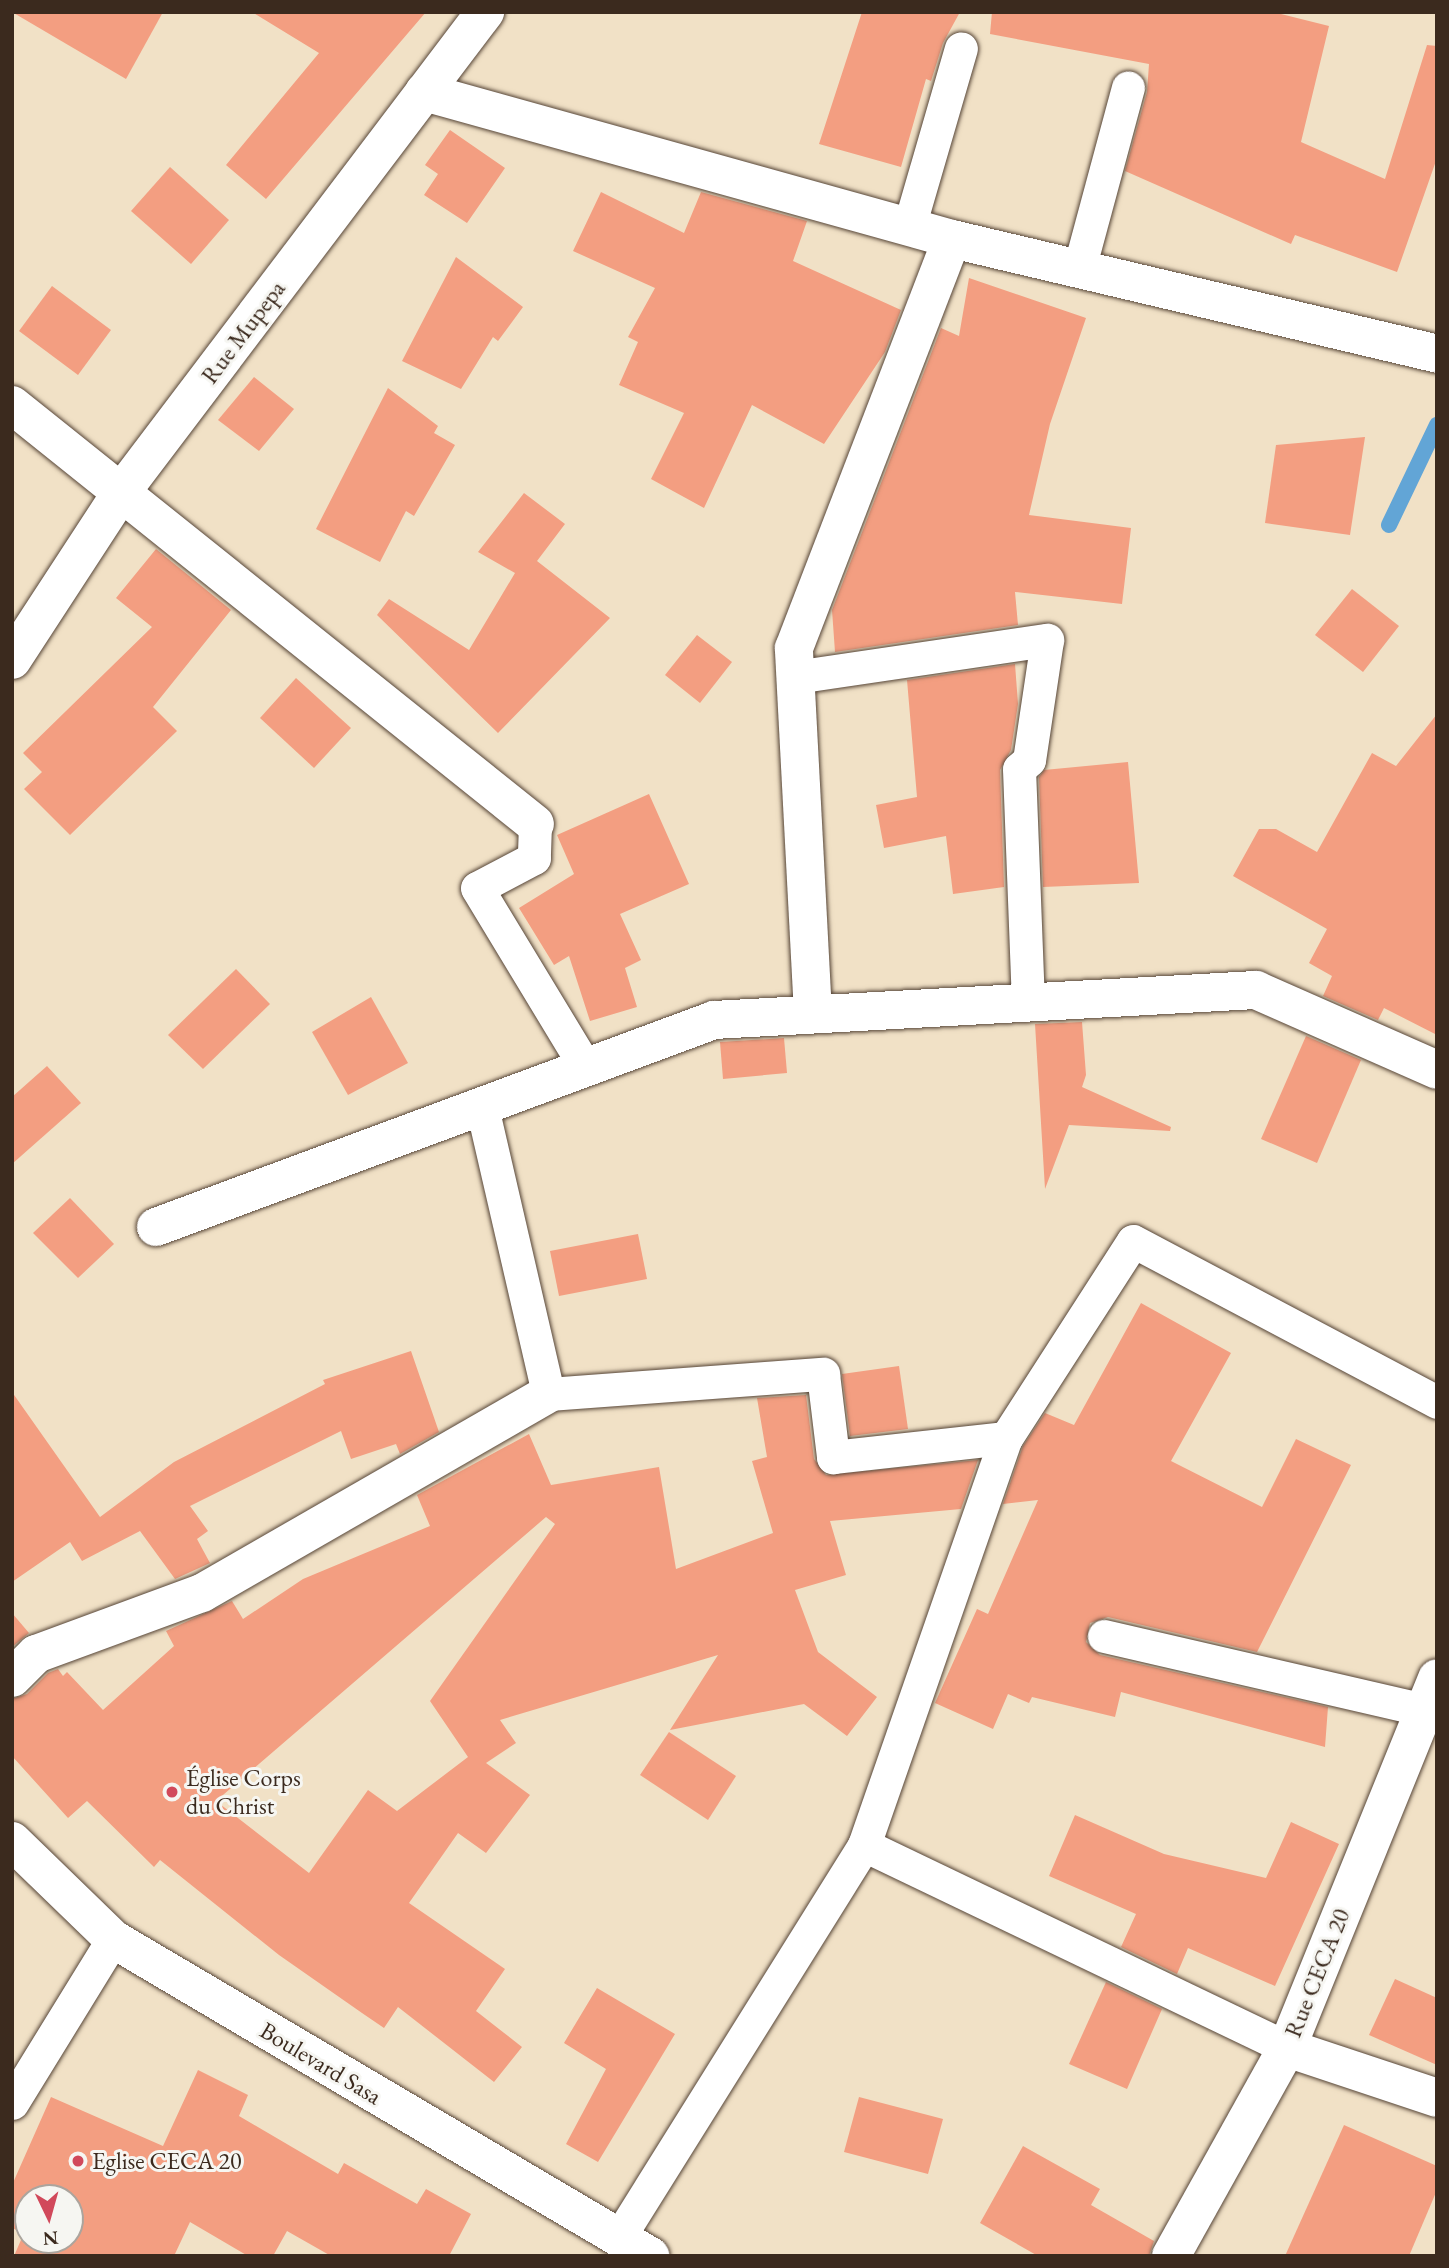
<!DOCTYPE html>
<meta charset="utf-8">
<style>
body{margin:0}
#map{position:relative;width:1449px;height:2268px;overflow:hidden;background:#f1e1c6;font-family:"EB Garamond",serif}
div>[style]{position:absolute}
.stream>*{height:16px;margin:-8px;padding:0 8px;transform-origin:8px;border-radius:8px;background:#62a5d6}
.building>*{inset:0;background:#f39e81}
.roads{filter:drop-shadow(0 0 2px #564537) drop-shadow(0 0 2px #564537)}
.lane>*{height:33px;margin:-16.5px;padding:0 16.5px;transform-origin:16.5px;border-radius:16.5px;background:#fff}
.street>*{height:38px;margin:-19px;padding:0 19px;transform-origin:19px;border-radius:19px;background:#fff}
.secondary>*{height:38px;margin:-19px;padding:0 19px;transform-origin:19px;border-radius:19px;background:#fff}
.dots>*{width:19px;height:19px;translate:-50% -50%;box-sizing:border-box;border:4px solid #f6f6f2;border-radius:50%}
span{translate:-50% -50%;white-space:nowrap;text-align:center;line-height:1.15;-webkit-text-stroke:6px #f6f6f2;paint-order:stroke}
.street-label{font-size:24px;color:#3b2a1e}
.poi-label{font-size:24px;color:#3b2a1e}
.left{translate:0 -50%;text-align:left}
.frame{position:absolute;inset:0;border:14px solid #3b2a1e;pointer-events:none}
.north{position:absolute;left:14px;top:2184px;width:70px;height:70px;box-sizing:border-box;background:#f6f6f2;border:2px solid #aba49d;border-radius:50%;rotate:175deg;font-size:19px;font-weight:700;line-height:28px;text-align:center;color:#3b2a1e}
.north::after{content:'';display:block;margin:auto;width:24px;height:32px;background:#d1495b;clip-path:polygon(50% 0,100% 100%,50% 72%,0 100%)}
</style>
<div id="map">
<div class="stream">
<div style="left:1389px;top:525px;width:111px;rotate:-64.4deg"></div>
</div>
<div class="building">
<div style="clip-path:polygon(12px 12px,163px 12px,126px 79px)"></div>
<div style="clip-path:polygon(252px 12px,426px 12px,266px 199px,226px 165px,319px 53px)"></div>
<div style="clip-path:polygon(862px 12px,960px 12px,943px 43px,931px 81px,926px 79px,901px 167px,819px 144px)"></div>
<div style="clip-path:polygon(992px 12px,1273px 12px,1329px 26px,1301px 142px,1385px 179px,1427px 45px,1437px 46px,1437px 158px,1397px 272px,1295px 235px,1291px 244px,1125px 171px,1147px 92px,1149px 64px,990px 34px)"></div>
<div style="clip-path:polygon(450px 130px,505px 168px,467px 223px,424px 195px,438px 174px,425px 165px)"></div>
<div style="clip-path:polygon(170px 167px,229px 220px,191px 264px,131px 211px)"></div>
<div style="clip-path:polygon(601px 192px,684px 233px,701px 192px,807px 221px,793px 261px,901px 310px,885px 352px,824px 444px,752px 405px,704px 508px,651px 479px,684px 413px,619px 385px,638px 342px,628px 337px,655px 288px,573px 251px)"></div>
<div style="clip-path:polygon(456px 257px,523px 307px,498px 341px,493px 337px,461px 389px,402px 361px)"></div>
<div style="clip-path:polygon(969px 278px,1086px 318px,1050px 424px,1029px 515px,1131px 528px,1122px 604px,1015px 592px,1018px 625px,835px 652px,832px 610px,941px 328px,959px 336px)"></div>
<div style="clip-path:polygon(52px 286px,111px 330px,78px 375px,19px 331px)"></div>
<div style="clip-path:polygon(254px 377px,294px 409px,259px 451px,218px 420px)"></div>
<div style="clip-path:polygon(388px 388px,438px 426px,434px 433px,455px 445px,414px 516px,406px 511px,380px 562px,316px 529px)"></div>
<div style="clip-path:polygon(1365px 437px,1350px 535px,1265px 523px,1276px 445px)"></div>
<div style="clip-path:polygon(524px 493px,565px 524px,537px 561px,610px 618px,498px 733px,377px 615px,389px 599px,469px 650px,515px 573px,478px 552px)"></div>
<div style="clip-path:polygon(156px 549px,231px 610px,153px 707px,177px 731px,70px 835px,24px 789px,42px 772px,23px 753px,152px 627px,116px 598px)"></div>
<div style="clip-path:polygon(1352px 589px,1399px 626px,1363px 672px,1315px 635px)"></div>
<div style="clip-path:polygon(697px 635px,732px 662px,700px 703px,665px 675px)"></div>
<div style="clip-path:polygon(1015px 664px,1018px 704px,1011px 750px,1000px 770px,1004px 887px,953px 894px,946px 836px,884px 848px,876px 805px,917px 797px,907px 680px)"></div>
<div style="clip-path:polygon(296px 678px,351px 728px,314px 768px,260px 718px)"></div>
<div style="clip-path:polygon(1437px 714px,1437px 1035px,1384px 1008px,1378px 1020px,1323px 996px,1332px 976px,1309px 963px,1327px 929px,1233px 876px,1259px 829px,1276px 829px,1317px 852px,1372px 753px,1396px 766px)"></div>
<div style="clip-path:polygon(1128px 762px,1139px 883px,1043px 887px,1039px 777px,1044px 770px)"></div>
<div style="clip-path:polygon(649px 794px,689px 884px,620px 914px,641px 960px,625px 968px,637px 1007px,590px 1021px,569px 956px,554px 965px,519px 908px,574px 874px,557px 835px)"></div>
<div style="clip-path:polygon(236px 969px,270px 1004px,203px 1069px,168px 1035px)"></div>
<div style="clip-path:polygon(371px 997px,408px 1063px,348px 1095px,312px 1032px)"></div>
<div style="clip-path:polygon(1082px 1022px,1086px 1075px,1082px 1087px,1171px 1127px,1170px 1131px,1069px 1125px,1045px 1189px,1035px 1024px)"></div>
<div style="clip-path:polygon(1306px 1036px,1361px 1060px,1317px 1163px,1261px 1139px)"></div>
<div style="clip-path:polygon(784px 1038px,787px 1073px,723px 1079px,720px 1042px)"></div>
<div style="clip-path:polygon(47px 1066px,81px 1103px,12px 1164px,12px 1097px)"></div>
<div style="clip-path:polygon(70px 1198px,114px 1244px,78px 1278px,33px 1233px)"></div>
<div style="clip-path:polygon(638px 1234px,647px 1279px,559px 1296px,550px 1251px)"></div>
<div style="clip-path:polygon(1141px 1303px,1231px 1353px,1171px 1461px,1262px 1507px,1296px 1439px,1351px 1465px,1257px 1652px,1108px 1617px,1090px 1623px,1086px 1642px,1100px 1655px,1328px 1707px,1325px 1747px,1121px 1692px,1115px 1717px,1032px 1697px,1029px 1703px,1008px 1694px,993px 1729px,935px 1703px,977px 1609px,988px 1614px,1038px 1500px,1003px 1504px,1023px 1446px,1045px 1413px,1074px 1425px)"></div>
<div style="clip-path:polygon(411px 1351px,439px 1432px,400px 1454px,396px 1444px,351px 1459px,341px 1431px,190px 1506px,208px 1531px,197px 1539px,210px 1563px,175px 1579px,140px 1531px,82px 1561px,70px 1542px,12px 1582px,12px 1392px,100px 1517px,174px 1462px,325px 1384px,323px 1380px)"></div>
<div style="clip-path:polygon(899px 1366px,908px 1429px,850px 1436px,842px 1374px)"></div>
<div style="clip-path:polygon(evenodd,806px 1395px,814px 1459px,826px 1475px,978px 1460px,961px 1509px,830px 1521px,846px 1575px,795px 1590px,818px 1652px,877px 1697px,847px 1736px,804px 1704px,670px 1730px,718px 1655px,500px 1720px,516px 1743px,486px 1763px,530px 1795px,486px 1853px,458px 1833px,409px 1903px,505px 1969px,476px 2011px,522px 2047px,494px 2082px,398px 2007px,384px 2028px,362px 2013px,279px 1955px,160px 1860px,154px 1867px,87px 1801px,68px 1818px,12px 1756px,12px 1699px,27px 1694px,48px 1673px,58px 1669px,63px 1676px,67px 1672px,103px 1710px,174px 1646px,166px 1631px,232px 1601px,243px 1619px,303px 1579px,430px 1526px,417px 1495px,529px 1434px,551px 1485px,659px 1467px,676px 1569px,773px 1533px,752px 1461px,767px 1457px,757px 1398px,806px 1395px,546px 1517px,555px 1524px,430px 1701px,468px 1757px,397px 1811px,368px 1790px,309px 1873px,216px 1801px,546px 1517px)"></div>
<div style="clip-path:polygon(12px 1613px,29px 1633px,12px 1647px)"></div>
<div style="clip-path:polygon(669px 1732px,736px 1776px,708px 1820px,640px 1775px)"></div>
<div style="clip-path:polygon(1075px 1815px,1164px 1854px,1266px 1878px,1291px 1822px,1339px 1844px,1275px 1986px,1188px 1948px,1177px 1974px,1121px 1947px,1136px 1914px,1049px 1876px)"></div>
<div style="clip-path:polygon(1395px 1979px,1437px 1998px,1437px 2065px,1369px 2035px)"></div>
<div style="clip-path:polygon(1106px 1982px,1162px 2009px,1127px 2089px,1069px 2064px)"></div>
<div style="clip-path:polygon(597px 1988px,675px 2034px,598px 2162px,566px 2144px,606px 2069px,564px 2043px)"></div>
<div style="clip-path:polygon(evenodd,198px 2070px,248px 2095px,239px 2116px,338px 2174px,344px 2163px,417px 2204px,426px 2189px,471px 2214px,449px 2256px,331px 2256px,287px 2231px,273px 2256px,248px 2256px,190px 2222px,174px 2256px,14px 2256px,24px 2233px,12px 2228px,12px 2185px,51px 2097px,163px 2146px,198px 2070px,28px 2198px,70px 2198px,70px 2240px,28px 2240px,28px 2198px)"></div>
<div style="clip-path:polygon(859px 2097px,943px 2119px,928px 2174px,844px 2152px)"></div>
<div style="clip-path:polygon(1344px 2125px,1437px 2166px,1437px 2190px,1409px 2256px,1285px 2256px)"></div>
<div style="clip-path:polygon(1023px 2146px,1100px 2189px,1091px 2205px,1154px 2241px,1149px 2256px,1038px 2256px,980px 2223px)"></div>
</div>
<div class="roads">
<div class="lane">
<div style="left:909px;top:227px;width:186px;rotate:-73.8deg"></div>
<div style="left:1079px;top:269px;width:188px;rotate:-74.9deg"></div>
<div style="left:795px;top:677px;width:255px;rotate:-8.4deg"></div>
<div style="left:1047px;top:640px;width:121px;rotate:98.5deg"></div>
<div style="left:1029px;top:760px;width:13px;rotate:138deg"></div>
<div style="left:1019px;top:769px;width:234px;rotate:87.8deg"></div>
<div style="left:535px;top:824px;width:34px;rotate:92deg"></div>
<div style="left:534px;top:858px;width:64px;rotate:152.2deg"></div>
<div style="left:477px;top:888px;width:210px;rotate:58.8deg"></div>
<div style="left:482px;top:1107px;width:294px;rotate:77deg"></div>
<div style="left:548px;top:1394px;width:276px;rotate:-4.2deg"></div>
<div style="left:823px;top:1374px;width:84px;rotate:83.1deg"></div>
<div style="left:833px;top:1457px;width:174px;rotate:-6.3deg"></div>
<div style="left:1104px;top:1636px;width:328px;rotate:13deg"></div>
<div style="left:864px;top:1845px;width:469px;rotate:25.6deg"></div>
<div style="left:12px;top:2103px;width:193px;rotate:-58.4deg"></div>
<div style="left:618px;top:2239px;width:464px;rotate:-58deg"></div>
<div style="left:864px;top:1845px;width:431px;rotate:-70.8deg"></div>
<div style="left:1006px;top:1438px;width:234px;rotate:-57.2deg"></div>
<div style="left:1133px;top:1241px;width:344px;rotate:27.9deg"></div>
</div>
<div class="street">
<div style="left:424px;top:92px;width:548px;rotate:15.56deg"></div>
<div style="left:952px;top:239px;width:498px;rotate:13.3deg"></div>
<div style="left:12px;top:405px;width:670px;rotate:38.7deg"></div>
<div style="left:12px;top:660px;width:203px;rotate:-56.9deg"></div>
<div style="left:123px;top:490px;width:600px;rotate:-52.86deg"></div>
<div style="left:813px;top:1014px;width:366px;rotate:-93deg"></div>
<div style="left:794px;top:648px;width:438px;rotate:-68.9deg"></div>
<div style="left:156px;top:1227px;width:595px;rotate:-20.35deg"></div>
<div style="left:714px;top:1020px;width:543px;rotate:-3.17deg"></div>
<div style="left:1256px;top:990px;width:198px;rotate:23.8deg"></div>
<div style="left:12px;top:1678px;width:34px;rotate:-45deg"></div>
<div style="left:36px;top:1654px;width:177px;rotate:-20.2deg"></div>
<div style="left:202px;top:1593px;width:399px;rotate:-29.9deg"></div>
<div style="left:1287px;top:2048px;width:158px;rotate:18.4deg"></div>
<div style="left:1171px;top:2256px;width:238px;rotate:-60.9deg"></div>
<div style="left:1287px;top:2048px;width:399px;rotate:-67.9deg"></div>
</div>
<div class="secondary">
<div style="left:12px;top:1841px;width:141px;rotate:44.1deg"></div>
<div style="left:113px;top:1939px;width:624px;rotate:30.55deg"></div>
</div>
</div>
<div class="dots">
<div style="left:172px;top:1792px;background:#d1495b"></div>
<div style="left:78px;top:2161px;background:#d1495b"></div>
</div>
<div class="street-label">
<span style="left:243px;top:332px;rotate:-53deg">Rue Mupepa</span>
<span style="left:1317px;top:1973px;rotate:-68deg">Rue CECA 20</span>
<span style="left:321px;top:2063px;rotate:31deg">Boulevard Sasa</span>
</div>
<div class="poi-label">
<span class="left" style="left:186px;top:1792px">Église Corps<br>du Christ</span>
<span class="left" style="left:92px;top:2161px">Eglise CECA 20</span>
</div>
<div class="frame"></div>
<div class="north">N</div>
</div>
